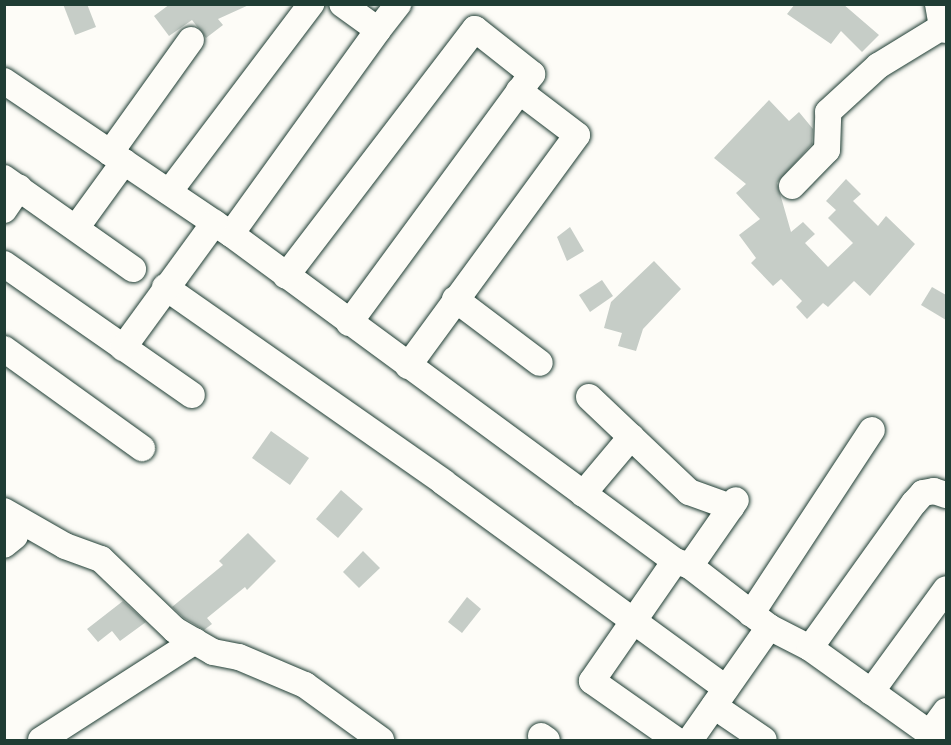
<!DOCTYPE html>
<style>
body{margin:0}
#map{position:relative;width:951px;height:745px;overflow:hidden;background:#fdfcf7;font-family:Mynerve,sans-serif}
div>[style]{position:absolute}
.building>*{inset:0;background:#c6cdc7}
.roads{filter:drop-shadow(0 0 2px #1f3d34) drop-shadow(0 0 2px #1f3d34)}
.minor>*{height:26px;margin:-13px;padding:0 13px;transform-origin:13px;border-radius:13px;background:#fdfcf7}
span{translate:-50% -50%;white-space:nowrap;text-align:center;line-height:1.15;-webkit-text-stroke:6px #fdfcf7;paint-order:stroke}
.frame{position:absolute;inset:0;border:6px solid #1f3d34;pointer-events:none}
</style>
<div id="map">
<div class="building">
<div style="clip-path:polygon(63px 4px,87px 4px,96px 27px,75px 35px)"></div>
<div style="clip-path:polygon(170px 4px,251px 4px,218px 19px,223px 25px,206px 38px,192px 20px,169px 36px,154px 16px)"></div>
<div style="clip-path:polygon(795px 4px,843px 4px,879px 35px,862px 52px,841px 31px,831px 44px,787px 14px)"></div>
<div style="clip-path:polygon(769px 100px,789px 121px,799px 112px,813px 129px,812px 144px,777px 183px,791px 232px,803px 222px,815px 234px,805px 243px,828px 267px,853px 243px,828px 218px,836px 210px,826px 201px,846px 179px,861px 194px,853px 201px,878px 226px,886px 216px,915px 244px,870px 296px,854px 281px,828px 307px,823px 303px,807px 319px,796px 307px,802px 301px,781px 279px,773px 286px,751px 263px,756px 258px,739px 235px,760px 219px,736px 193px,746px 184px,714px 158px)"></div>
<div style="clip-path:polygon(570px 227px,584px 251px,567px 261px,557px 237px)"></div>
<div style="clip-path:polygon(654px 261px,681px 289px,643px 329px,636px 351px,618px 346px,622px 333px,604px 328px,611px 302px)"></div>
<div style="clip-path:polygon(602px 280px,613px 296px,590px 312px,579px 295px)"></div>
<div style="clip-path:polygon(932px 287px,946px 295px,946px 320px,921px 305px)"></div>
<div style="clip-path:polygon(271px 431px,309px 458px,290px 485px,252px 458px)"></div>
<div style="clip-path:polygon(341px 490px,363px 509px,338px 538px,316px 519px)"></div>
<div style="clip-path:polygon(248px 533px,276px 561px,247px 590px,245px 587px,207px 618px,212px 624px,204px 630px,184px 618px,172px 607px,223px 565px,219px 561px)"></div>
<div style="clip-path:polygon(363px 551px,380px 568px,359px 588px,343px 572px)"></div>
<div style="clip-path:polygon(467px 597px,481px 609px,462px 633px,448px 622px)"></div>
<div style="clip-path:polygon(123px 601px,146px 622px,120px 641px,112px 631px,98px 642px,87px 629px)"></div>
</div>
<div class="roads">
<div class="minor">
<div style="left:938px;top:4px;width:23px;rotate:80deg"></div>
<div style="left:942px;top:27px;width:5px;rotate:37deg"></div>
<div style="left:378px;top:30px;width:33px;rotate:-52deg"></div>
<div style="left:4px;top:81px;width:274px;rotate:34deg"></div>
<div style="left:231px;top:234px;width:551px;rotate:36.37deg"></div>
<div style="left:675px;top:561px;width:16px;rotate:18deg"></div>
<div style="left:690px;top:566px;width:100px;rotate:37.7deg"></div>
<div style="left:769px;top:627px;width:46px;rotate:27.1deg"></div>
<div style="left:810px;top:648px;width:158px;rotate:35.5deg"></div>
<div style="left:110px;top:153px;width:139px;rotate:-54.4deg"></div>
<div style="left:4px;top:178px;width:158px;rotate:35.2deg"></div>
<div style="left:792px;top:186px;width:50px;rotate:-45.8deg"></div>
<div style="left:827px;top:150px;width:38px;rotate:-88deg"></div>
<div style="left:828px;top:112px;width:68px;rotate:-42.6deg"></div>
<div style="left:878px;top:66px;width:75px;rotate:-31.4deg"></div>
<div style="left:169px;top:192px;width:236px;rotate:-52.9deg"></div>
<div style="left:4px;top:210px;width:27px;rotate:-56deg"></div>
<div style="left:76px;top:228px;width:82px;rotate:-54deg"></div>
<div style="left:231px;top:234px;width:251px;rotate:-54.2deg"></div>
<div style="left:378px;top:30px;width:44px;rotate:-144.2deg"></div>
<div style="left:4px;top:264px;width:229px;rotate:34.9deg"></div>
<div style="left:286px;top:276px;width:311px;rotate:-52.6deg"></div>
<div style="left:475px;top:29px;width:73px;rotate:38.3deg"></div>
<div style="left:532px;top:74px;width:309px;rotate:126.3deg"></div>
<div style="left:165px;top:287px;width:340px;rotate:35deg"></div>
<div style="left:443px;top:482px;width:350px;rotate:36.1deg"></div>
<div style="left:455px;top:299px;width:106px;rotate:37deg"></div>
<div style="left:123px;top:348px;width:155px;rotate:-53.9deg"></div>
<div style="left:4px;top:349px;width:170px;rotate:35.7deg"></div>
<div style="left:408px;top:366px;width:286px;rotate:-53.8deg"></div>
<div style="left:577px;top:135px;width:73px;rotate:-142.8deg"></div>
<div style="left:589px;top:397px;width:138px;rotate:43.5deg"></div>
<div style="left:689px;top:492px;width:45px;rotate:19.7deg"></div>
<div style="left:583px;top:494px;width:75px;rotate:-49.9deg"></div>
<div style="left:4px;top:511px;width:70px;rotate:29.8deg"></div>
<div style="left:65px;top:546px;width:38px;rotate:20deg"></div>
<div style="left:101px;top:559px;width:103px;rotate:43.8deg"></div>
<div style="left:175px;top:630px;width:44px;rotate:30.1deg"></div>
<div style="left:213px;top:652px;width:26px;rotate:11deg"></div>
<div style="left:239px;top:657px;width:72px;rotate:23deg"></div>
<div style="left:305px;top:685px;width:94px;rotate:35.9deg"></div>
<div style="left:4px;top:545px;width:14px;rotate:-39deg"></div>
<div style="left:675px;top:561px;width:146px;rotate:124.7deg"></div>
<div style="left:592px;top:681px;width:103px;rotate:35.1deg"></div>
<div style="left:690px;top:566px;width:80px;rotate:-55.1deg"></div>
<div style="left:751px;top:614px;width:220px;rotate:-56.7deg"></div>
<div style="left:810px;top:648px;width:178px;rotate:-54.4deg"></div>
<div style="left:914px;top:503px;width:13px;rotate:-48deg"></div>
<div style="left:923px;top:493px;width:11px;rotate:-10deg"></div>
<div style="left:934px;top:491px;width:13px;rotate:18deg"></div>
<div style="left:871px;top:692px;width:127px;rotate:-53.9deg"></div>
<div style="left:714px;top:706px;width:60px;rotate:34.2deg"></div>
<div style="left:930px;top:733px;width:27px;rotate:-54deg"></div>
<div style="left:541px;top:736px;width:7px;rotate:34deg"></div>
<div style="left:41px;top:740px;width:183px;rotate:-32.7deg"></div>
<div style="left:690px;top:740px;width:138px;rotate:-55deg"></div>
</div>
</div>
<div class="frame"></div>
</div>
